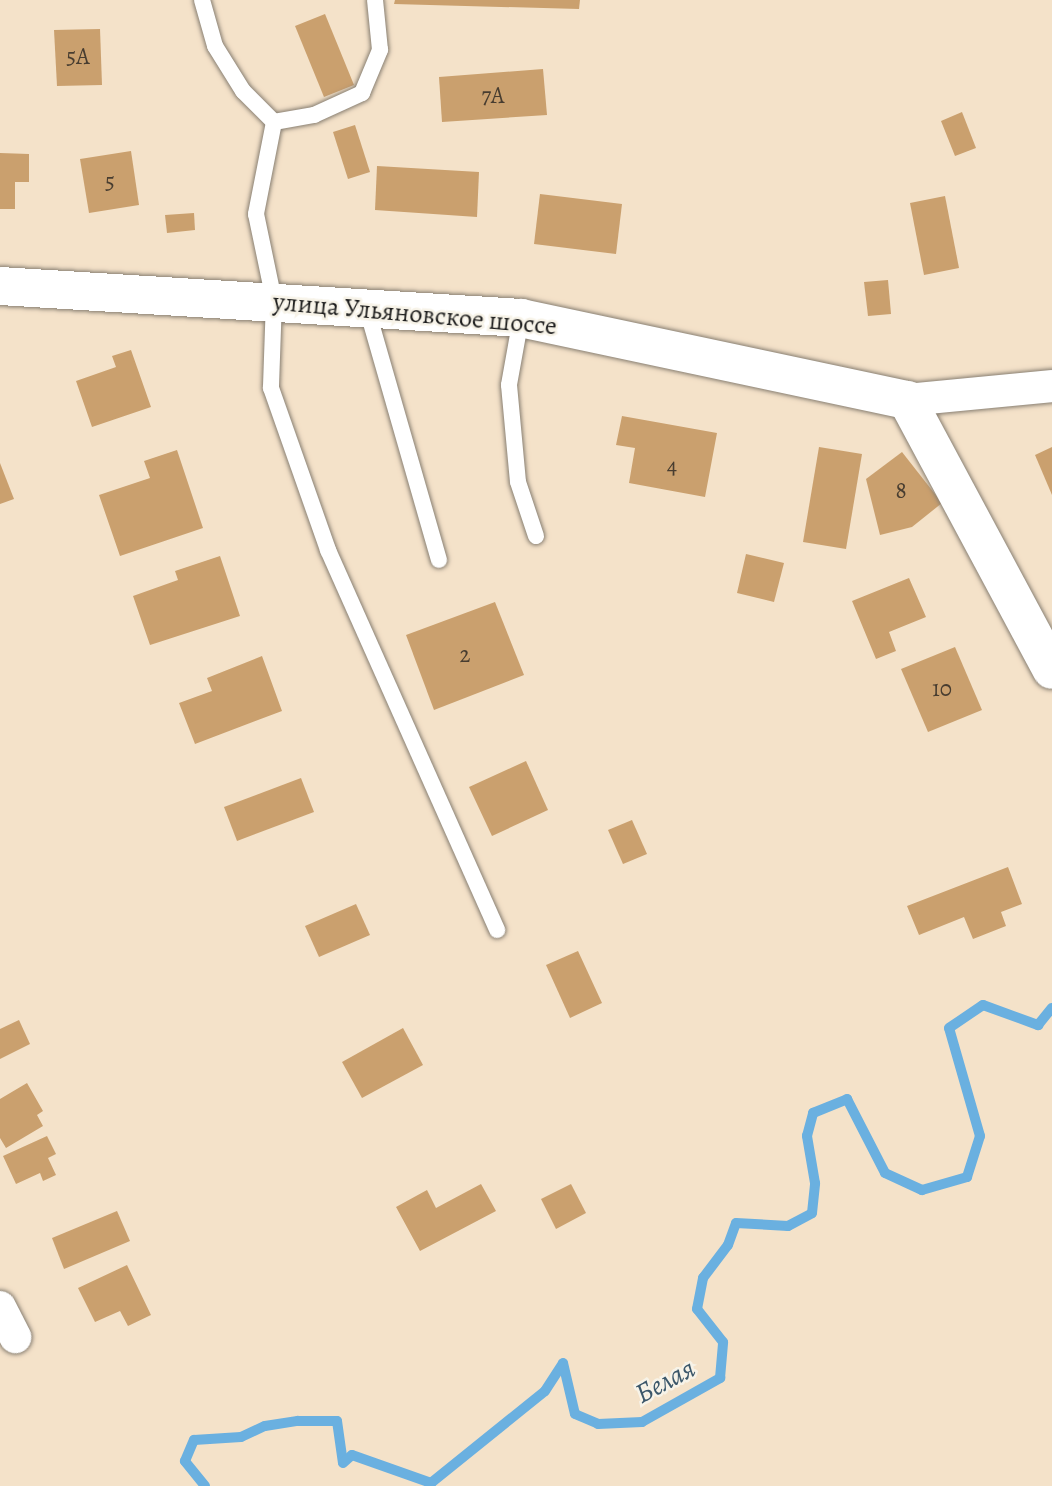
<!DOCTYPE html>
<meta charset="utf-8">
<style>
body{margin:0}
#map{position:relative;width:1052px;height:1486px;overflow:hidden;background:#f4e2c9;font-family:Alegreya,serif}
div>[style]{position:absolute}
.stream>*{height:10px;margin:-5px;padding:0 5px;transform-origin:5px;border-radius:5px;background:#6ab0e0}
.building>*{inset:0;background:#caa06e}
.roads{filter:drop-shadow(0 0 2px #887f72) drop-shadow(0 0 2px #887f72)}
.service>*{height:16px;margin:-8px;padding:0 8px;transform-origin:8px;border-radius:8px;background:#fff}
.minor>*{height:32px;margin:-16px;padding:0 16px;transform-origin:16px;border-radius:16px;background:#fff}
.tertiary>*{height:38px;margin:-19px;padding:0 19px;transform-origin:19px;border-radius:19px;background:#fff}
span{translate:-50% -50%;white-space:nowrap;text-align:center;line-height:1.15;-webkit-text-stroke:5px #f7f3e8;paint-order:stroke}
.number-label{font-size:23px;color:#483d30}
.number-label span{-webkit-text-stroke-width:0}
.street-label{font-size:26px;color:#1c1c1c}
.water-label{font-size:28px;color:#3b576a;font-style:italic}
</style>
<div id="map">
<div class="stream">
<div style="left:205px;top:1486px;width:32px;rotate:-129deg"></div>
<div style="left:185px;top:1461px;width:23px;rotate:-67deg"></div>
<div style="left:194px;top:1440px;width:47px;rotate:-3.7deg"></div>
<div style="left:241px;top:1437px;width:26px;rotate:-25deg"></div>
<div style="left:265px;top:1426px;width:33px;rotate:-9deg"></div>
<div style="left:298px;top:1421px;width:39px"></div>
<div style="left:337px;top:1421px;width:42px;rotate:81.9deg"></div>
<div style="left:343px;top:1463px;width:12px;rotate:-42deg"></div>
<div style="left:352px;top:1455px;width:84px;rotate:19.5deg"></div>
<div style="left:431px;top:1483px;width:146px;rotate:-38.9deg"></div>
<div style="left:545px;top:1391px;width:33px;rotate:-57deg"></div>
<div style="left:563px;top:1363px;width:52px;rotate:76.8deg"></div>
<div style="left:575px;top:1414px;width:25px;rotate:23deg"></div>
<div style="left:598px;top:1424px;width:44px;rotate:-2.6deg"></div>
<div style="left:642px;top:1422px;width:90px;rotate:-29.4deg"></div>
<div style="left:720px;top:1378px;width:36px;rotate:-85deg"></div>
<div style="left:723px;top:1342px;width:42px;rotate:-128.2deg"></div>
<div style="left:697px;top:1309px;width:32px;rotate:-79deg"></div>
<div style="left:703px;top:1278px;width:41px;rotate:-52.9deg"></div>
<div style="left:728px;top:1245px;width:23px;rotate:-70deg"></div>
<div style="left:736px;top:1223px;width:52px;rotate:3.3deg"></div>
<div style="left:788px;top:1226px;width:27px;rotate:-28deg"></div>
<div style="left:812px;top:1213px;width:30px;rotate:-84deg"></div>
<div style="left:815px;top:1183px;width:48px;rotate:-99.7deg"></div>
<div style="left:807px;top:1136px;width:24px;rotate:-75deg"></div>
<div style="left:813px;top:1113px;width:37px;rotate:-22deg"></div>
<div style="left:847px;top:1099px;width:83px;rotate:62.8deg"></div>
<div style="left:885px;top:1173px;width:41px;rotate:24.7deg"></div>
<div style="left:922px;top:1190px;width:47px;rotate:-16.1deg"></div>
<div style="left:967px;top:1177px;width:43px;rotate:-72.4deg"></div>
<div style="left:980px;top:1136px;width:112px;rotate:-106deg"></div>
<div style="left:949px;top:1028px;width:41px;rotate:-34.1deg"></div>
<div style="left:983px;top:1005px;width:59px;rotate:20deg"></div>
<div style="left:1038px;top:1025px;width:22px;rotate:-51deg"></div>
</div>
<div class="building">
<div style="clip-path:polygon(395px 0,580px 0,579px 9px,394px 4px)"></div>
<div style="clip-path:polygon(325px 14px,354px 85px,324px 97px,295px 26px)"></div>
<div style="clip-path:polygon(100px 29px,102px 85px,57px 86px,54px 30px)"></div>
<div style="clip-path:polygon(543px 69px,547px 115px,442px 122px,439px 77px)"></div>
<div style="clip-path:polygon(962px 112px,976px 148px,955px 156px,941px 121px)"></div>
<div style="clip-path:polygon(355px 125px,370px 172px,348px 179px,333px 132px)"></div>
<div style="clip-path:polygon(131px 151px,139px 205px,89px 213px,80px 159px)"></div>
<div style="clip-path:polygon(0 153px,29px 154px,29px 182px,15px 182px,15px 209px,0 209px)"></div>
<div style="clip-path:polygon(377px 166px,479px 172px,477px 217px,375px 210px)"></div>
<div style="clip-path:polygon(540px 194px,622px 204px,616px 254px,534px 244px)"></div>
<div style="clip-path:polygon(945px 196px,959px 268px,924px 275px,910px 203px)"></div>
<div style="clip-path:polygon(194px 213px,195px 230px,167px 233px,165px 215px)"></div>
<div style="clip-path:polygon(888px 280px,891px 314px,868px 316px,864px 282px)"></div>
<div style="clip-path:polygon(131px 350px,151px 407px,92px 427px,76px 381px,116px 367px,112px 356px)"></div>
<div style="clip-path:polygon(622px 416px,717px 433px,705px 497px,629px 483px,635px 448px,616px 445px)"></div>
<div style="clip-path:polygon(819px 447px,862px 454px,846px 549px,803px 542px)"></div>
<div style="clip-path:polygon(1052px 447px,1052px 495px,1035px 455px)"></div>
<div style="clip-path:polygon(177px 450px,203px 528px,120px 556px,99px 495px,150px 478px,144px 461px)"></div>
<div style="clip-path:polygon(902px 452px,942px 503px,912px 527px,880px 535px,866px 479px)"></div>
<div style="clip-path:polygon(0 463px,14px 499px,0 504px)"></div>
<div style="clip-path:polygon(746px 554px,784px 563px,774px 602px,737px 593px)"></div>
<div style="clip-path:polygon(220px 556px,240px 616px,150px 645px,133px 596px,178px 580px,175px 571px)"></div>
<div style="clip-path:polygon(909px 578px,926px 617px,889px 632px,896px 651px,876px 659px,852px 601px)"></div>
<div style="clip-path:polygon(495px 602px,524px 675px,434px 710px,406px 635px)"></div>
<div style="clip-path:polygon(955px 647px,982px 710px,928px 732px,901px 669px)"></div>
<div style="clip-path:polygon(262px 656px,282px 711px,195px 744px,179px 703px,212px 691px,207px 678px)"></div>
<div style="clip-path:polygon(526px 761px,548px 810px,492px 836px,469px 787px)"></div>
<div style="clip-path:polygon(301px 778px,314px 812px,237px 841px,224px 807px)"></div>
<div style="clip-path:polygon(632px 820px,647px 854px,623px 864px,608px 830px)"></div>
<div style="clip-path:polygon(1008px 867px,1022px 904px,1001px 912px,1006px 926px,973px 939px,964px 917px,919px 935px,907px 906px)"></div>
<div style="clip-path:polygon(356px 904px,370px 935px,319px 957px,305px 926px)"></div>
<div style="clip-path:polygon(578px 951px,602px 1003px,570px 1018px,546px 965px)"></div>
<div style="clip-path:polygon(19px 1020px,30px 1044px,0 1059px,0 1029px)"></div>
<div style="clip-path:polygon(403px 1028px,423px 1065px,362px 1098px,342px 1062px)"></div>
<div style="clip-path:polygon(27px 1083px,43px 1111px,37px 1115px,43px 1126px,6px 1148px,0 1138px,0 1099px)"></div>
<div style="clip-path:polygon(47px 1136px,56px 1154px,48px 1158px,56px 1175px,43px 1181px,40px 1173px,16px 1184px,3px 1156px)"></div>
<div style="clip-path:polygon(481px 1184px,496px 1211px,420px 1251px,396px 1207px,427px 1190px,436px 1208px)"></div>
<div style="clip-path:polygon(571px 1184px,586px 1213px,556px 1229px,541px 1199px)"></div>
<div style="clip-path:polygon(117px 1211px,130px 1241px,64px 1269px,52px 1238px)"></div>
<div style="clip-path:polygon(127px 1265px,151px 1315px,128px 1326px,120px 1311px,95px 1322px,78px 1288px)"></div>
</div>
<div class="roads">
<div class="service">
<div style="left:202px;top:0;width:48px;rotate:74.2deg"></div>
<div style="left:215px;top:46px;width:53px;rotate:58.1deg"></div>
<div style="left:243px;top:91px;width:44px;rotate:45deg"></div>
<div style="left:274px;top:122px;width:41px;rotate:-9.9deg"></div>
<div style="left:314px;top:115px;width:53px;rotate:-24.6deg"></div>
<div style="left:362px;top:93px;width:47px;rotate:-67.3deg"></div>
<div style="left:380px;top:50px;width:50px;rotate:-95.7deg"></div>
<div style="left:274px;top:122px;width:94px;rotate:101.1deg"></div>
<div style="left:256px;top:214px;width:88px;rotate:78.2deg"></div>
<div style="left:274px;top:300px;width:88px;rotate:92deg"></div>
<div style="left:271px;top:388px;width:172px;rotate:70.6deg"></div>
<div style="left:328px;top:550px;width:416px;rotate:66deg"></div>
<div style="left:367px;top:309px;width:261px;rotate:74deg"></div>
<div style="left:521px;top:318px;width:68px;rotate:100.2deg"></div>
<div style="left:509px;top:385px;width:97px;rotate:84.7deg"></div>
<div style="left:518px;top:482px;width:57px;rotate:71.6deg"></div>
</div>
<div class="minor">
<div style="left:907px;top:400px;width:146px;rotate:-5.5deg"></div>
<div style="left:0;top:1307px;width:34px;rotate:63deg"></div>
</div>
<div class="tertiary">
<div style="left:0;top:286px;width:522px;rotate:3.51deg"></div>
<div style="left:521px;top:318px;width:395px;rotate:12deg"></div>
<div style="left:907px;top:400px;width:306px;rotate:61.8deg"></div>
</div>
</div>
<div class="number-label">
<span style="left:78px;top:57px">5А</span>
<span style="left:493px;top:96px">7А</span>
<span style="left:110px;top:182px">5</span>
<span style="left:672px;top:466px">4</span>
<span style="left:901px;top:491px">8</span>
<span style="left:465px;top:655px">2</span>
<span style="left:942px;top:689px">10</span>
</div>
<div class="street-label">
<span style="left:415px;top:314px;rotate:5deg">улица Ульяновское шоссе</span>
</div>
<div class="water-label">
<span style="left:665px;top:1381px;rotate:-28deg">Белая</span>
</div>
</div>
